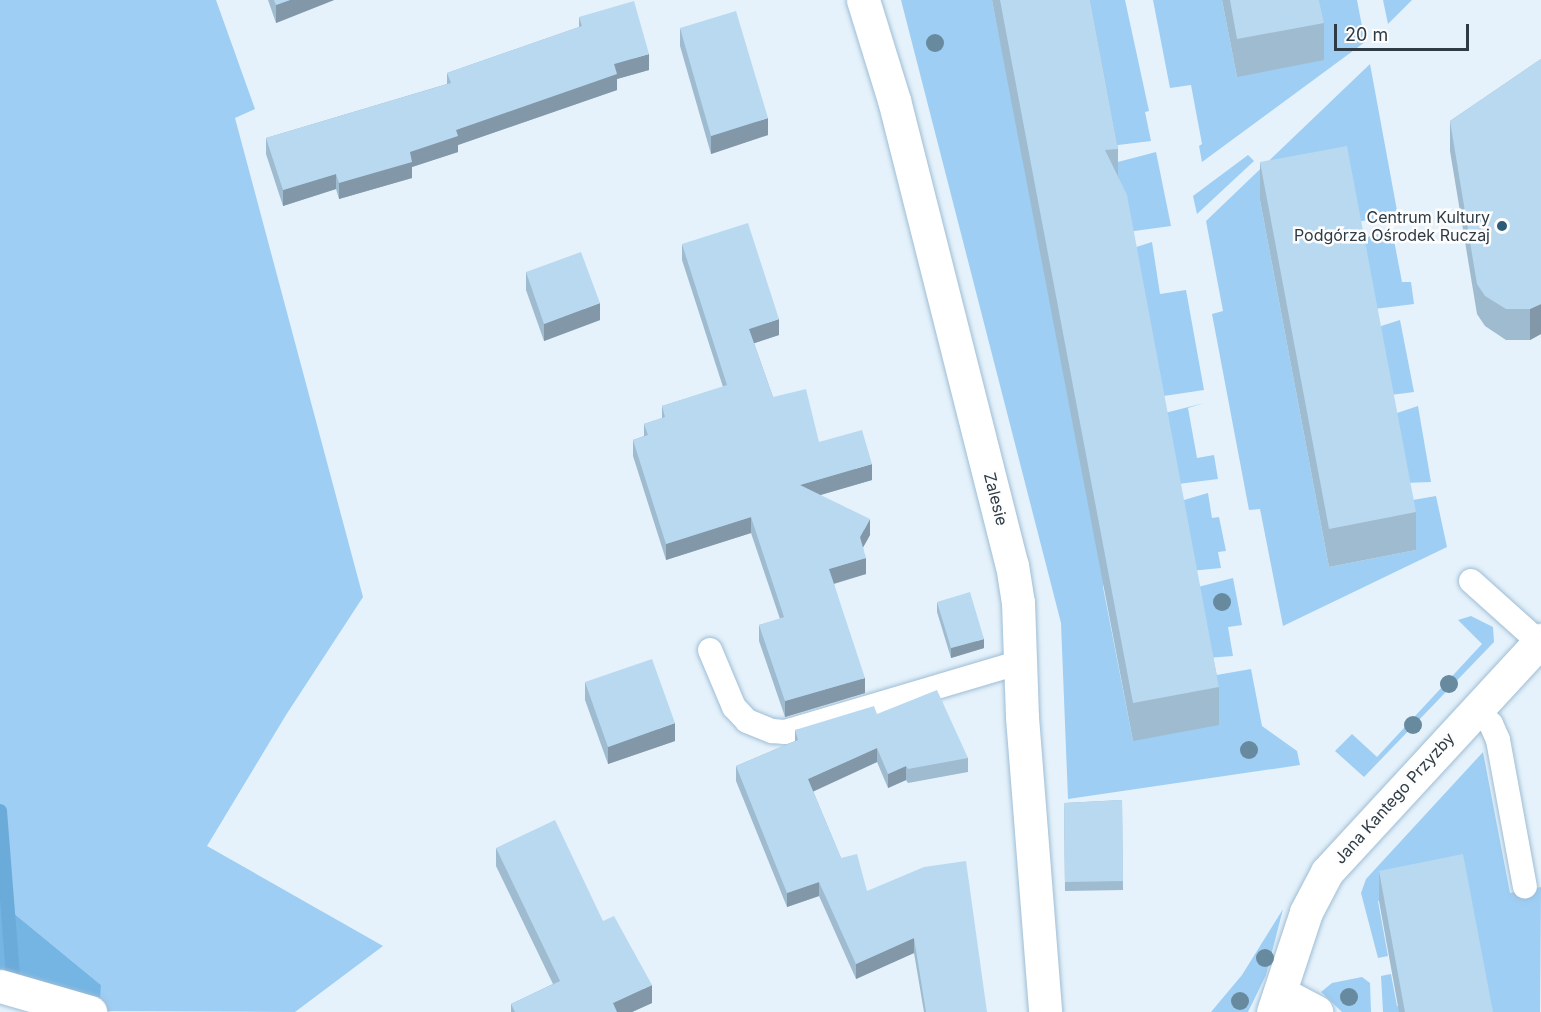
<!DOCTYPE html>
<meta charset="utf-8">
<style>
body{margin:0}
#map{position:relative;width:1541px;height:1012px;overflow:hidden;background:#e5f2fb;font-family:Inter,sans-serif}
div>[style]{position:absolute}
.green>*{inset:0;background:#9ecef3}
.forest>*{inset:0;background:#74b5e4}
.stream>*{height:14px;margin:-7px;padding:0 7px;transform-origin:7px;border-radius:7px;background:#6babd9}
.roads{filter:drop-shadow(0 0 2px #9ebdd5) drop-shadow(0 0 2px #9ebdd5)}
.service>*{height:24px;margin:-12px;padding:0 12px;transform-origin:12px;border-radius:12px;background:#fff}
.minor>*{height:33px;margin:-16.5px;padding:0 16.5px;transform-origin:16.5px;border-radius:16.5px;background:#fff}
.trees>*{width:18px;height:18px;margin:-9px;border-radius:50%;background:#678a9f}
.wall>*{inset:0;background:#9fbbcf}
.shaded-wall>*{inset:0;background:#8298a9}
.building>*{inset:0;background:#b9d9f1}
.dots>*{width:16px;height:16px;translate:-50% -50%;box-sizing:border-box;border:3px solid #fdfdfd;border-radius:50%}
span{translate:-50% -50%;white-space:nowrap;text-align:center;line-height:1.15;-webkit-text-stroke:5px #fdfdfd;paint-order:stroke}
.poi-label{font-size:16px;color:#2e3b45}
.right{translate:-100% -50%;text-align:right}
.street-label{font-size:16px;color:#2e3b45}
.scale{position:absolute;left:1334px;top:24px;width:135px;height:27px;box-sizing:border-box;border:3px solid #2e3b45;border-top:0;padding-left:8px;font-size:18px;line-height:21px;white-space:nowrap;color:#2e3b45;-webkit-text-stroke:4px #fdfdfd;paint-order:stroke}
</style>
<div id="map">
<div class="green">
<div style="clip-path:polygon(0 0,216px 0,255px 109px,235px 118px,363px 597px,286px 715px,207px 846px,383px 946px,295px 1012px,100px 1011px,101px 985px,0 902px)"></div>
<div style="clip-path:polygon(901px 0,992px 0,1007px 75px,1083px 0,1125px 0,1149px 111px,1145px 112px,1151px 141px,1110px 146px,1130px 249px,1152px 242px,1160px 294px,1186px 290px,1204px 390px,1157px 397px,1103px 587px,1133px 741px,1211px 676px,1251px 669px,1262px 726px,1297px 751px,1300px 765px,1068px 799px,1061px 623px)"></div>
<div style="clip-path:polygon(1153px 0,1222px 0,1237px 77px,1313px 0,1357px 0,1365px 42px,1202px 162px,1199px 146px,1202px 144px,1191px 85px,1170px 88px)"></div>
<div style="clip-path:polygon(1383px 0,1412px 0,1388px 24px)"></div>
<div style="clip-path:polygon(1370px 64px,1398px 216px,1354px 222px,1260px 200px,1329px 567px,1416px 550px,1407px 501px,1436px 496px,1447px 547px,1283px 626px,1260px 509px,1249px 510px,1212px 314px,1223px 311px,1206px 221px)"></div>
<div style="clip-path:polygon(1156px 152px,1171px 226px,1127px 232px,1114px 163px)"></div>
<div style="clip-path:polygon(1248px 155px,1254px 161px,1197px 214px,1193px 196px)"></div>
<div style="clip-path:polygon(1392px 230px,1402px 282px,1411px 282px,1414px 304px,1366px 310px,1358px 240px)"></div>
<div style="clip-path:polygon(1400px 320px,1414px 392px,1383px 396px,1375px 328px)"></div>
<div style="clip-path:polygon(1204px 403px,1188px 408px,1197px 458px,1214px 455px,1218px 479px,1170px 485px,1161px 414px)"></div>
<div style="clip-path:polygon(1418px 406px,1431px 482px,1404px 483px,1391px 415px)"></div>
<div style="clip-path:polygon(1208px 493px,1212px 518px,1219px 517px,1226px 551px,1218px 552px,1221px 568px,1190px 571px,1177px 502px)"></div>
<div style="clip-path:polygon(1233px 578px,1242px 625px,1228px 627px,1233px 656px,1207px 658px,1194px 588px)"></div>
<div style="clip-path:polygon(1471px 616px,1493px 627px,1494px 642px,1364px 777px,1335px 751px,1352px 734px,1377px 757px,1482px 644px,1458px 620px)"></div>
<div style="clip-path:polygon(1483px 752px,1510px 893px,1541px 887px,1540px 1012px,1466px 1012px,1388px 899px,1378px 901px,1388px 956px,1378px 958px,1361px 893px,1366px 879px)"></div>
<div style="clip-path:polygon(1283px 909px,1266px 975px,1248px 1012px,1211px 1012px,1242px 975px)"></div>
<div style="clip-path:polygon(1391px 974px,1397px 1006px,1417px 1003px,1419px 1012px,1383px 1012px,1381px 976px)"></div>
<div style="clip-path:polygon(1362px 977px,1370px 983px,1371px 1012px,1342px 1012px,1321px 992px,1332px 983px)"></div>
</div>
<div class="forest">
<div style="clip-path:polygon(0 902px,101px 985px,100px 1011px,0 976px)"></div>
</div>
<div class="stream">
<div style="left:0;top:811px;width:166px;rotate:85.5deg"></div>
</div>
<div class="roads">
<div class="service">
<div style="left:1471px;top:581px;width:91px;rotate:41.9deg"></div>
<div style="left:710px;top:650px;width:62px;rotate:67.2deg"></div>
<div style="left:734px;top:707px;width:19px;rotate:47deg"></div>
<div style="left:747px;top:721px;width:27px;rotate:22deg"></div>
<div style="left:772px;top:731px;width:13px;rotate:4deg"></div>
<div style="left:785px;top:732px;width:247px;rotate:-16.5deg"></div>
<div style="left:1475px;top:710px;width:21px;rotate:41deg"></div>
<div style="left:1491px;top:724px;width:17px;rotate:66deg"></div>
<div style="left:1498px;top:740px;width:149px;rotate:79.6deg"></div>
</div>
<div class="minor">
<div style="left:863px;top:0;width:105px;rotate:72.8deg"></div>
<div style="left:894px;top:100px;width:480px;rotate:75.8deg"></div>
<div style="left:1012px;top:565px;width:37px;rotate:81deg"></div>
<div style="left:1018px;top:602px;width:115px;rotate:88deg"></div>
<div style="left:1022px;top:717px;width:296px;rotate:85.5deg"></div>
<div style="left:0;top:986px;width:94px;rotate:16.1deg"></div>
<div style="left:1281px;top:993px;width:40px;rotate:28deg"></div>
<div style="left:1273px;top:1012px;width:105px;rotate:-71.7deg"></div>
<div style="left:1306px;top:912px;width:45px;rotate:-62.3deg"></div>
<div style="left:1327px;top:872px;width:316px;rotate:-47.3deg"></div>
</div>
</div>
<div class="trees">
<div style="left:935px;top:43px"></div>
<div style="left:1222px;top:602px"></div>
<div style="left:1449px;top:684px"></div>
<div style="left:1413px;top:725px"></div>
<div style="left:1249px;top:750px"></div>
<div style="left:1265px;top:958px"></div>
<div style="left:1349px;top:997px"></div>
<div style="left:1240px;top:1001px"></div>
</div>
<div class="wall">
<div style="clip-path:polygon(268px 0,334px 0,276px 23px)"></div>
<div style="clip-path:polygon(992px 0,1090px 0,1118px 149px,1118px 176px,1219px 687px,1219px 725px,1133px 741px)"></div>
<div style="clip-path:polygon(1222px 0,1319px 0,1324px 23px,1324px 60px,1237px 77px)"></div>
<div style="clip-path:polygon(579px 17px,649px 70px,617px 79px,617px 90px,458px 145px,458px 152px,412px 167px,412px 178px,339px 199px,336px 189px,283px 206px,266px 154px,266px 138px,447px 84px,447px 73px,579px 27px)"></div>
<div style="clip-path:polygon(680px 28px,768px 135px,711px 154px,680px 46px)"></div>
<div style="clip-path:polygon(1541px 59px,1541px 334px,1530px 340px,1506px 340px,1485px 326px,1477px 314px,1450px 151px,1450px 121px)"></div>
<div style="clip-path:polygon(1260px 162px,1416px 512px,1416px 550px,1329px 567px,1260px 200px)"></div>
<div style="clip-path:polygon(682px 244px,779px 335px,754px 343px,773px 397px,819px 442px,872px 480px,820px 495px,870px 535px,863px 547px,866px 574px,834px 584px,865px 693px,785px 717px,759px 641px,759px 625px,780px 619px,751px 533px,666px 560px,633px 456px,633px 440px,644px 436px,644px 424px,662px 418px,662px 406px,723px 387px,682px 260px)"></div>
<div style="clip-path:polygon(526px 272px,600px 320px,544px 341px,526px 290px)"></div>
<div style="clip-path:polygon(937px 602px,984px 648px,951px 658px,937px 612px)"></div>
<div style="clip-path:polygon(585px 682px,675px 741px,608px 764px,585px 700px)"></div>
<div style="clip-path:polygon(877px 714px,968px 758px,968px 772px,908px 783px,906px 780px,888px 788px,877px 762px,813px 791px,841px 858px,867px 891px,987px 1012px,924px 1012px,914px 953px,856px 979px,819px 896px,787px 907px,736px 781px,736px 766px,795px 741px,795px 730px)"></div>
<div style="clip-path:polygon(1122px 800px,1123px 890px,1065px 891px,1064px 803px)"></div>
<div style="clip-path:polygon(496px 848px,603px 921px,652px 1003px,632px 1012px,511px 1012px,511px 1004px,553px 984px,496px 866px)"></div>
<div style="clip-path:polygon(1379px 871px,1493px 1012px,1399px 1012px,1379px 901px)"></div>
</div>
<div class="shaded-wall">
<div style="clip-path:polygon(290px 0,334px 0,276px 23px,276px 5px)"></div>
<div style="clip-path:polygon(649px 54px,649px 70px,617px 79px,617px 90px,458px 145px,458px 152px,412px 167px,412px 178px,339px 199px,339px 183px,456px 130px,614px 64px)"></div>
<div style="clip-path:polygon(768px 118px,768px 135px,711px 154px,711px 136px)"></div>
<div style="clip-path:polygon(336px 174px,336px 189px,283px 206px,283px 190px)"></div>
<div style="clip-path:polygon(600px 303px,600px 320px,544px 341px,544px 324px)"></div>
<div style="clip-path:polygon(1541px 304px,1541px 334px,1530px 340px,1530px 309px)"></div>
<div style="clip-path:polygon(779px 319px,779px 335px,749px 345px,749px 329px)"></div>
<div style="clip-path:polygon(872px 464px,872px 480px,800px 501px,800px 485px)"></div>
<div style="clip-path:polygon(751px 517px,751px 533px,666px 560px,666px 544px)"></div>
<div style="clip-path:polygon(870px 519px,870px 535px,860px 553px,860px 537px)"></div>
<div style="clip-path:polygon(866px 558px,866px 574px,829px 585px,829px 569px)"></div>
<div style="clip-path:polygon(984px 639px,984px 648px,951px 658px,951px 648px)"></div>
<div style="clip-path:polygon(865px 678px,865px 693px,785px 717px,785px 701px)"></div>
<div style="clip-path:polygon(675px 723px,675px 741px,608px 764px,608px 747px)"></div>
<div style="clip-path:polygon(877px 748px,877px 762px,808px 794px,808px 779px)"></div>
<div style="clip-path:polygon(906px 766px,906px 780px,888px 788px,888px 774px)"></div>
<div style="clip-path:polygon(819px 882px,819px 896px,787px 907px,787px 893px)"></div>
<div style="clip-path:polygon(914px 938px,914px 953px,856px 979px,856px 964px)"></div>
<div style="clip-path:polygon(652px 985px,652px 1003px,632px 1012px,613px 1012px,613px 1003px)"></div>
</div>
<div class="building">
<div style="clip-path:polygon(274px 0,290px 0,276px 5px)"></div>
<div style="clip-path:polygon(1000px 0,1090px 0,1118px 149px,1105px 150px,1127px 195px,1219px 687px,1133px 703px)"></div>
<div style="clip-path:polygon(1230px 0,1319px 0,1324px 23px,1237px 39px)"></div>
<div style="clip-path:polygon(634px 1px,649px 54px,614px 64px,617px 74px,456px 130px,458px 136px,410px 152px,412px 162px,339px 183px,336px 174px,283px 190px,266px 138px,451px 83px,447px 73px,582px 26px,579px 17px)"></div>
<div style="clip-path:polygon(736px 11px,768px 118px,711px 136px,680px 28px)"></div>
<div style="clip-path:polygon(1541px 59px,1541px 304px,1530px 309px,1506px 309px,1485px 296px,1477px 284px,1450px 121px)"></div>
<div style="clip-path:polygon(1347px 146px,1416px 512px,1329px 529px,1260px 162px)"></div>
<div style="clip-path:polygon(748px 223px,779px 319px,749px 329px,773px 397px,806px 389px,819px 442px,862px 430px,872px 464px,800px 485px,870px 519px,860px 537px,866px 558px,829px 569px,865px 678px,785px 701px,759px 625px,784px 617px,751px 517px,666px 544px,633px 440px,648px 435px,644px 424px,665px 417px,662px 406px,727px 385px,682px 244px)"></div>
<div style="clip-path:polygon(581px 252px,600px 303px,544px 324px,526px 272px)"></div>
<div style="clip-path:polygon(970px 592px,984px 639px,951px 648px,937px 602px)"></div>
<div style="clip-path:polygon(652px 659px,675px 723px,608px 747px,585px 682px)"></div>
<div style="clip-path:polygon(937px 690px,968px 758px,908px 769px,906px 766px,888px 774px,877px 748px,808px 779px,841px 858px,857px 854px,867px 891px,924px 867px,966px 861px,987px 1012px,926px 1012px,914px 938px,856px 964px,819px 882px,787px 893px,736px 766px,798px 740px,795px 730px,874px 706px,877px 714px)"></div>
<div style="clip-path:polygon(1122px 800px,1123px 881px,1065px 882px,1064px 803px)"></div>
<div style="clip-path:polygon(555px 820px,603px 921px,614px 916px,652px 985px,613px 1003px,617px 1012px,515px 1012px,511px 1004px,560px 981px,496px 848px)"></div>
<div style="clip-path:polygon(1463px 854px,1493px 1012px,1405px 1012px,1379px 871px)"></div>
</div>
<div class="dots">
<div style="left:1502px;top:226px;background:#2d5b7a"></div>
</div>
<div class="poi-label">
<span class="right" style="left:1490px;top:226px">Centrum Kultury<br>Podgórza Ośrodek Ruczaj</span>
</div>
<div class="street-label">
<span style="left:996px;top:499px;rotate:76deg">Zalesie</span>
<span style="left:1394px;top:798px;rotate:-48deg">Jana Kantego Przyzby</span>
</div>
<div class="scale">20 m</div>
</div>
